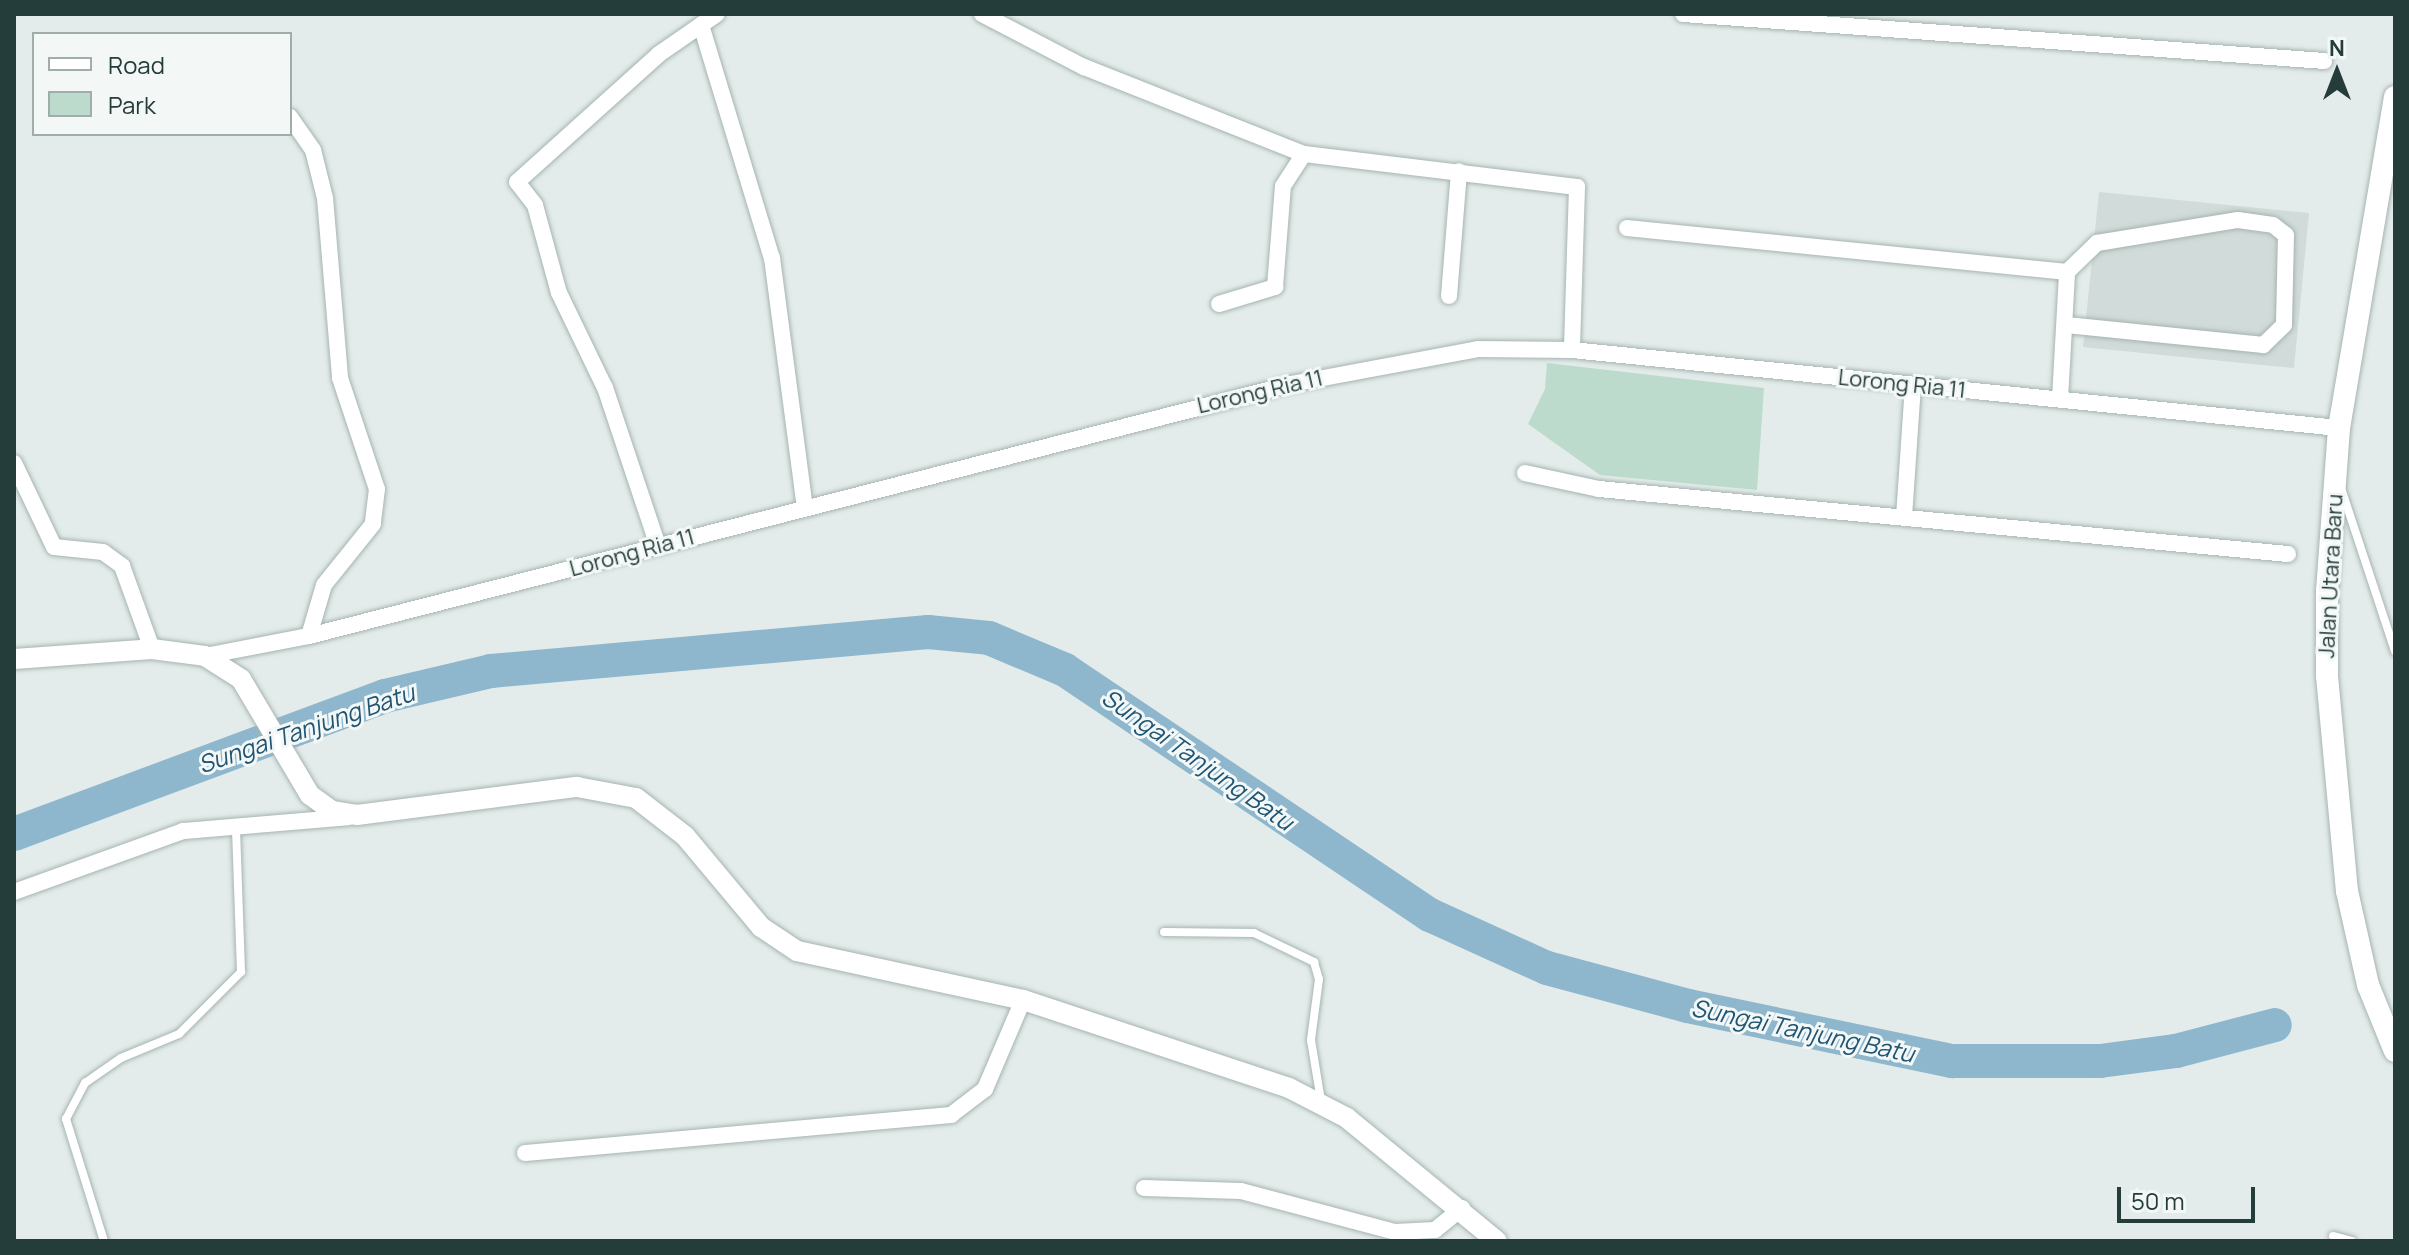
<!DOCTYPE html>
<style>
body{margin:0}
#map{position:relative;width:2409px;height:1255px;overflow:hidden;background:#e3ecea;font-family:Manrope,sans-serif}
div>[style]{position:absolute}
.built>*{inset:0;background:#d1dbd9}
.green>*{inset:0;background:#bddbcc}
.river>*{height:34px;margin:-17px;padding:0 17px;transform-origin:17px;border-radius:17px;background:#8eb6cd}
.roads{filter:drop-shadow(0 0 2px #a6b4b2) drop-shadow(0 0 2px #a6b4b2)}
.service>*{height:8px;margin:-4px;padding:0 4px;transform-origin:4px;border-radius:4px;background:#fff}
.minor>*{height:16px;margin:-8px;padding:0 8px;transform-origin:8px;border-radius:8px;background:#fff}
.tertiary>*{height:20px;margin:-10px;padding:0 10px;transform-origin:10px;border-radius:10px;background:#fff}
.secondary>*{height:22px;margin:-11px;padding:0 11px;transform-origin:11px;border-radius:11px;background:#fff}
span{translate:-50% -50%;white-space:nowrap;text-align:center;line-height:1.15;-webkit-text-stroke:6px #f3f8f7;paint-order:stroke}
.street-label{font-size:22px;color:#243c3a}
.water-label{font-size:24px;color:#215574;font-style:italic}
.frame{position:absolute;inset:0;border:16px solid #243c3a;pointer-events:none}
.legend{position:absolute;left:32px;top:32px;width:260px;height:104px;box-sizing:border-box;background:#f3f8f7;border:2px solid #a0adab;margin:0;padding:10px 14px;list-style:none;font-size:24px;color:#243c3a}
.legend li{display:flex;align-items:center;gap:16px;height:40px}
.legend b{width:40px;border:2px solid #a0adab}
.north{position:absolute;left:2297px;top:32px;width:80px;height:80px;-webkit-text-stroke:6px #f3f8f7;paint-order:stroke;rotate:0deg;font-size:22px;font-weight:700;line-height:32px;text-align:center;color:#243c3a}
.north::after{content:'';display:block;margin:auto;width:28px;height:36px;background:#243c3a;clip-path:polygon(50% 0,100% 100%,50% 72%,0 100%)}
.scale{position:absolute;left:2117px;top:1187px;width:138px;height:36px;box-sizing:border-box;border:4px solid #243c3a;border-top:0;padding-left:10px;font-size:24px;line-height:28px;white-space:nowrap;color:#243c3a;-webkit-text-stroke:6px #f3f8f7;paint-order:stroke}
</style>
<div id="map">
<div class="built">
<div style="clip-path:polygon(2099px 192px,2309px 213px,2294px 368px,2083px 347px)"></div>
</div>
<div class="green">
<div style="clip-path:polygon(1547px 363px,1764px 388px,1757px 490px,1600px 475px,1528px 424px,1545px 389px)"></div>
</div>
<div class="river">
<div style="left:14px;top:834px;width:396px;rotate:-20.4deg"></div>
<div style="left:385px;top:696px;width:109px;rotate:-13.3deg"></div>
<div style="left:491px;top:671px;width:439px;rotate:-5.1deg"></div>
<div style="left:928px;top:632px;width:61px;rotate:5.6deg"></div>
<div style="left:989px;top:638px;width:82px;rotate:22.8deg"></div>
<div style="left:1065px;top:670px;width:440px;rotate:33.9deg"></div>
<div style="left:1430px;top:915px;width:128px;rotate:24.4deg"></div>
<div style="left:1547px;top:968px;width:146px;rotate:15.1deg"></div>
<div style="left:1688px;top:1006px;width:270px;rotate:11.8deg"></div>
<div style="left:1952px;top:1061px;width:148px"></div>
<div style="left:2100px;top:1061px;width:77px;rotate:-7.5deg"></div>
<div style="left:2176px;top:1051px;width:102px;rotate:-14.7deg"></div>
</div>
<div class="roads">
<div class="service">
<div style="left:2342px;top:491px;width:169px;rotate:71.7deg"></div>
<div style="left:1164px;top:932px;width:90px;rotate:0.6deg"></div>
<div style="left:1254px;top:933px;width:67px;rotate:25.8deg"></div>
<div style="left:1314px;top:962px;width:18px;rotate:74deg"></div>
<div style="left:1319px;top:979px;width:62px;rotate:97.5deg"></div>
<div style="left:1311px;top:1040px;width:62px;rotate:80.7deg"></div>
<div style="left:2333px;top:1236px;width:20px;rotate:15deg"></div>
<div style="left:104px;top:1241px;width:128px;rotate:-107.3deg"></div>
<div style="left:66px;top:1119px;width:41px;rotate:-62.2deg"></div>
<div style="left:85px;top:1083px;width:44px;rotate:-34.8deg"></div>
<div style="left:121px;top:1058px;width:63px;rotate:-22.5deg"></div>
<div style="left:179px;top:1034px;width:88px;rotate:-45deg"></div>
<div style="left:241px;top:972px;width:146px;rotate:-92deg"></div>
</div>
<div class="minor">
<div style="left:982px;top:14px;width:115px;rotate:27.5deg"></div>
<div style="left:1084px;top:67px;width:237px;rotate:21.6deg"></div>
<div style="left:1304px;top:154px;width:275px;rotate:6.9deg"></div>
<div style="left:1577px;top:187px;width:163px;rotate:91.8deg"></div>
<div style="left:1683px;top:14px;width:643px;rotate:4.19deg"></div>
<div style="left:701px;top:25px;width:244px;rotate:73.1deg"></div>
<div style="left:772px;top:258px;width:251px;rotate:82.5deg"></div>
<div style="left:290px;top:117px;width:40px;rotate:55.1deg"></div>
<div style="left:313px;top:150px;width:49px;rotate:76deg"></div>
<div style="left:325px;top:198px;width:181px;rotate:85.2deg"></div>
<div style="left:340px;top:378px;width:117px;rotate:71.6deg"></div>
<div style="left:377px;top:489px;width:35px;rotate:97deg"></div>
<div style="left:373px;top:524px;width:78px;rotate:128.8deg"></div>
<div style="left:324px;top:585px;width:53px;rotate:106.4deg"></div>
<div style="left:1627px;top:228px;width:442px;rotate:5.7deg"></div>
<div style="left:1449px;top:296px;width:125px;rotate:-85.4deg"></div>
<div style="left:1219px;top:304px;width:59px;rotate:-16.9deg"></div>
<div style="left:1275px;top:287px;width:101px;rotate:-85.5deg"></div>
<div style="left:1283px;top:186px;width:38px;rotate:-57deg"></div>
<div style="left:2060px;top:399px;width:127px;rotate:-86.8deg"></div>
<div style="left:2067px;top:272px;width:42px;rotate:-44deg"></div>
<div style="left:2097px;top:243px;width:143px;rotate:-9.3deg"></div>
<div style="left:2238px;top:220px;width:35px;rotate:8deg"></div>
<div style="left:2273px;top:225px;width:16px;rotate:38deg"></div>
<div style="left:2286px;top:235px;width:90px;rotate:91.3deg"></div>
<div style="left:2284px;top:325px;width:29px;rotate:136deg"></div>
<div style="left:2263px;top:345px;width:197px;rotate:-174.2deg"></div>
<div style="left:14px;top:463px;width:93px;rotate:64.5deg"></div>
<div style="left:54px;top:547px;width:49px;rotate:5.8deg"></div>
<div style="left:103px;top:552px;width:24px;rotate:36deg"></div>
<div style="left:122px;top:566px;width:88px;rotate:70.1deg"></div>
<div style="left:1525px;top:473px;width:76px;rotate:12.2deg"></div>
<div style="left:1599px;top:489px;width:692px;rotate:5.39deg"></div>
<div style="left:1904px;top:517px;width:131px;rotate:-86.1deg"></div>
<div style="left:658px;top:546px;width:167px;rotate:-108.5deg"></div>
<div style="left:605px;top:388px;width:106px;rotate:-115.8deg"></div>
<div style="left:559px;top:293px;width:91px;rotate:-105.3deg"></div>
<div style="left:535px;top:205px;width:29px;rotate:-128deg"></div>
<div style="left:517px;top:182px;width:191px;rotate:-42deg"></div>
<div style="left:659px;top:54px;width:70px;rotate:-34.6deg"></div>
<div style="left:205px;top:656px;width:106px;rotate:-10.9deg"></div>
<div style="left:309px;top:636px;width:1014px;rotate:-14.39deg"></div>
<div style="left:1291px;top:384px;width:190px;rotate:-10.6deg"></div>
<div style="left:1478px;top:349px;width:94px;rotate:0.6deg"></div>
<div style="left:1572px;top:350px;width:771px;rotate:5.81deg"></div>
<div style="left:14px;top:892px;width:180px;rotate:-19.8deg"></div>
<div style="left:183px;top:831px;width:166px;rotate:-4.8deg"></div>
<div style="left:525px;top:1153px;width:428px;rotate:-5.1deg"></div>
<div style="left:951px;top:1115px;width:43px;rotate:-37.4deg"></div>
<div style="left:985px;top:1089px;width:97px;rotate:-66.9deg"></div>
<div style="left:1144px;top:1188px;width:97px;rotate:1.8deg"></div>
<div style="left:1241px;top:1191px;width:159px;rotate:14.9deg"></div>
<div style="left:1395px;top:1232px;width:40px;rotate:-2.9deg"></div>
<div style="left:1435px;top:1230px;width:35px;rotate:-39deg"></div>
</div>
<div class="tertiary">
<div style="left:14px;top:659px;width:138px;rotate:-4.1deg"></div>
<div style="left:152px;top:649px;width:53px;rotate:7.5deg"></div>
<div style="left:205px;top:656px;width:43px;rotate:32.6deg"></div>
<div style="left:241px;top:679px;width:135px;rotate:59.3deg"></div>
<div style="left:310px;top:795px;width:27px;rotate:36deg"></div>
<div style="left:332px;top:811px;width:25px;rotate:9deg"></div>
<div style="left:357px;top:815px;width:222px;rotate:-7.3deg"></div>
<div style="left:577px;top:787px;width:60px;rotate:10.6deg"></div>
<div style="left:636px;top:798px;width:62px;rotate:37.8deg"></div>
<div style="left:685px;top:836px;width:119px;rotate:50.1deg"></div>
<div style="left:761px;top:927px;width:43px;rotate:33.7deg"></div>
<div style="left:797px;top:951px;width:231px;rotate:12.2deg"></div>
<div style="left:1023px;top:1000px;width:280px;rotate:18.3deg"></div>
<div style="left:1289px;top:1088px;width:65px;rotate:27.3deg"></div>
<div style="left:1347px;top:1118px;width:194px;rotate:39.4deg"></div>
</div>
<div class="secondary">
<div style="left:2395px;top:97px;width:336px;rotate:99.6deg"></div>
<div style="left:2339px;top:428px;width:162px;rotate:94.2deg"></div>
<div style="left:2327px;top:590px;width:86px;rotate:90deg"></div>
<div style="left:2327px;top:676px;width:216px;rotate:84.7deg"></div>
<div style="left:2347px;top:891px;width:96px;rotate:77.4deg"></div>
<div style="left:2368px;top:985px;width:71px;rotate:67.8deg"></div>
</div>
</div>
<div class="street-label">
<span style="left:1902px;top:384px;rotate:6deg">Lorong Ria 11</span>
<span style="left:1260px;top:392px;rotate:-13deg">Lorong Ria 11</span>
<span style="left:632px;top:553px;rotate:-15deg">Lorong Ria 11</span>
<span style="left:2331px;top:576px;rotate:-87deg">Jalan Utara Baru</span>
</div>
<div class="water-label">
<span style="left:306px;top:728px;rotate:-19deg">Sungai Tanjung Batu</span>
<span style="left:1198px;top:759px;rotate:35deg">Sungai Tanjung Batu</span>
<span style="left:1803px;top:1030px;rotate:12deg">Sungai Tanjung Batu</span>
</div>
<div class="frame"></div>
<ul class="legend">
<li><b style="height:10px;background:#fff"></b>Road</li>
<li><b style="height:22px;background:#bddbcc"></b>Park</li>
</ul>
<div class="north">N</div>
<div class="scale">50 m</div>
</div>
